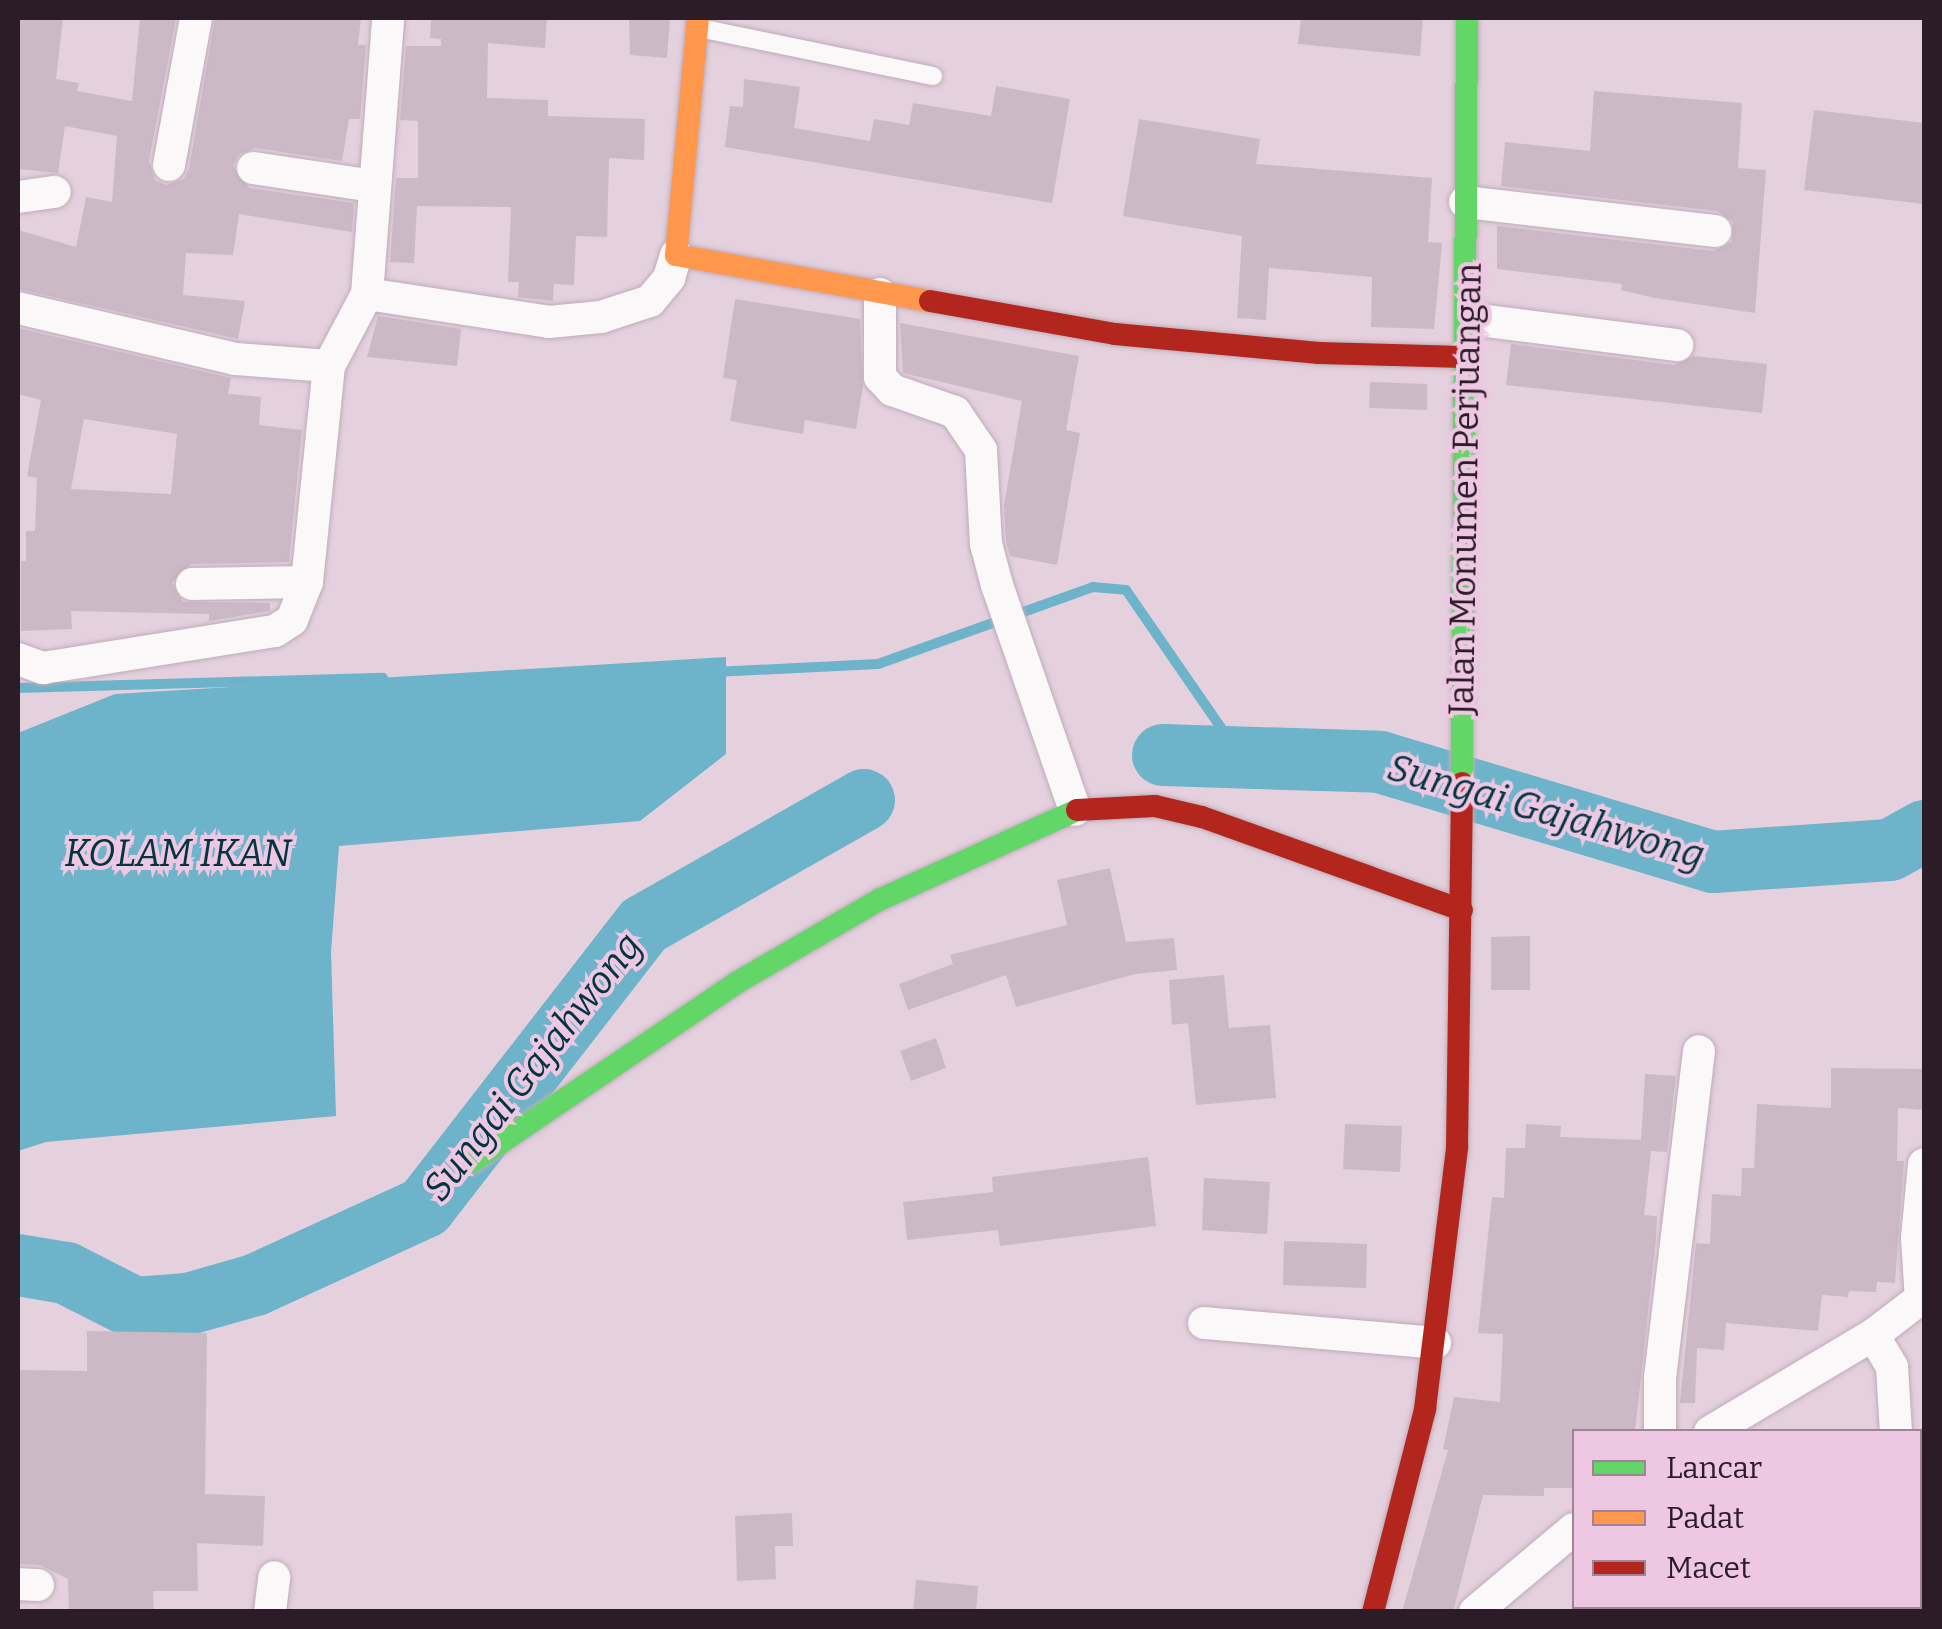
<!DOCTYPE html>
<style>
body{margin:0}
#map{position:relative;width:1942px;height:1629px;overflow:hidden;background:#e5d0de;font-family:Bitter,serif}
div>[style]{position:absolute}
.water>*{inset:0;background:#6db3ca}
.stream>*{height:10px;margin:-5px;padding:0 5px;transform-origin:5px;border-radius:5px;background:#6db3ca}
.river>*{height:62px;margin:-31px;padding:0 31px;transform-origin:31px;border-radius:31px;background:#6db3ca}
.building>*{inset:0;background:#cbbac5}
.roads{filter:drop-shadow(0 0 2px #bdadb8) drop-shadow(0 0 2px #bdadb8)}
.lane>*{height:18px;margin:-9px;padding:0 9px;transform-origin:9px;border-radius:9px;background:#fbf8fa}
.street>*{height:32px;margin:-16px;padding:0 16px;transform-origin:16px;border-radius:16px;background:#fbf8fa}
.fast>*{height:22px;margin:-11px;padding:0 11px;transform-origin:11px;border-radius:11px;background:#63d668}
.slow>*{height:22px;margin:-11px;padding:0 11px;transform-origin:11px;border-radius:11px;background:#ff974d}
.jam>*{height:22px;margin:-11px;padding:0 11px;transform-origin:11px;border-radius:11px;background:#b3261e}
span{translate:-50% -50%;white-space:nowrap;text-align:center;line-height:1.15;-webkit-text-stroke:8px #eec7e2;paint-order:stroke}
.street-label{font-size:35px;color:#2b1c27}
.water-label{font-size:38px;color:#013540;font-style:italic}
.frame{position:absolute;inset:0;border:20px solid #2b1c27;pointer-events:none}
.legend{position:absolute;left:1572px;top:1429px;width:350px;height:180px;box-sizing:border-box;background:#eec7e2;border:2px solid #a08397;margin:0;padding:12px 18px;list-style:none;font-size:30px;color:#2b1c27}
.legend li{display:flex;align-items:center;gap:20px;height:50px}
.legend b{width:50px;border:2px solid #a08397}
</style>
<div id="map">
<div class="water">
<div style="clip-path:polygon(726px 657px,726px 754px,640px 821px,339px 846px,331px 952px,336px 1116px,46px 1142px,18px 1151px,18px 733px,115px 694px)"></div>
</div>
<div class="stream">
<div style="left:715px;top:672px;width:163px;rotate:-2.8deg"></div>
<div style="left:878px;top:664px;width:228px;rotate:-19.7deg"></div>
<div style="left:1093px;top:587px;width:33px;rotate:5deg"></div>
<div style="left:1126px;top:590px;width:204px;rotate:55.4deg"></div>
<div style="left:18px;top:688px;width:365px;rotate:-1.6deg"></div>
</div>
<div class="river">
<div style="left:1163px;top:755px;width:217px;rotate:1.8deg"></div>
<div style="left:1380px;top:762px;width:348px;rotate:16.7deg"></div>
<div style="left:1713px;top:862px;width:177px;rotate:-3.9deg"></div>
<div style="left:1890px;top:850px;width:39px;rotate:-29deg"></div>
<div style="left:18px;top:1265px;width:49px;rotate:9.5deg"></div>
<div style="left:66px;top:1273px;width:77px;rotate:26.9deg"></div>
<div style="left:135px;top:1308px;width:53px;rotate:-4.3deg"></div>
<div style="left:188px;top:1304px;width:70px;rotate:-15.8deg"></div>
<div style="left:255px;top:1285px;width:187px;rotate:-24.6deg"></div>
<div style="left:425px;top:1207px;width:357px;rotate:-52.2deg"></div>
<div style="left:644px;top:925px;width:253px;rotate:-29.6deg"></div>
</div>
<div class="building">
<div style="clip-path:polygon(18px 18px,63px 18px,56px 79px,79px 83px,77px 91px,132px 101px,140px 18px,176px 18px,149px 161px,155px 180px,166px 185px,184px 179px,189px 169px,215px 18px,361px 18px,358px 45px,366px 45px,360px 119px,349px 119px,342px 161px,255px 148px,238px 155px,233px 166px,249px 188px,354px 203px,352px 232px,239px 214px,233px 255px,186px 253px,183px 295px,245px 301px,238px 339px,18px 289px,18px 230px,76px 247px,86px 197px,112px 202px,117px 136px,65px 126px,58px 173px,18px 169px)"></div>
<div style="clip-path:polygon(431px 18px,547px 18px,545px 48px,488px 43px,487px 98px,548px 100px,548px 116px,645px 119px,644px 160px,609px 158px,607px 237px,576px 236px,574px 285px,554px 284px,553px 301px,518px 297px,519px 282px,508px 282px,511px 207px,417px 206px,414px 263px,390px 262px,396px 178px,418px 178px,418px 121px,400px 120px,406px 46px,441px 46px,441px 39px,430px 38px)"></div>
<div style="clip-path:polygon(629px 18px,670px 18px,667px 58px,630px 55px)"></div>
<div style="clip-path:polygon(1301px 18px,1423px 18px,1420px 56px,1298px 44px)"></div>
<div style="clip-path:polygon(744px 79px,800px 87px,794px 128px,870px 141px,874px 119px,909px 125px,913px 103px,991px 116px,996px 86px,1070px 99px,1052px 203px,725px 147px,730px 106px,743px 107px)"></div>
<div style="clip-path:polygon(1594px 91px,1742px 103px,1738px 168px,1766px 170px,1755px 313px,1655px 298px,1621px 290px,1622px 284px,1497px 269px,1497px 226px,1713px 251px,1732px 242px,1733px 222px,1717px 211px,1501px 186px,1505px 142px,1590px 151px)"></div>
<div style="clip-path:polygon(1814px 110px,1924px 123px,1924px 204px,1804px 190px)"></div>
<div style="clip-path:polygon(1139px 119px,1260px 139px,1256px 164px,1432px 178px,1428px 242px,1442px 243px,1434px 329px,1371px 327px,1372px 277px,1269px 268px,1266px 320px,1237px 318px,1242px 236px,1123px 216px)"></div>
<div style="clip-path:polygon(735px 299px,860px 319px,863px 386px,856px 429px,805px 420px,803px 434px,730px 421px,737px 380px,723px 378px)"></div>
<div style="clip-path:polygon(378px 316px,461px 329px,457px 366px,367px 357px)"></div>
<div style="clip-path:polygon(900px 323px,1079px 356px,1066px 430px,1080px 433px,1057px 565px,1010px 556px,1006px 541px,1004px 505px,1022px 401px,903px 373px)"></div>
<div style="clip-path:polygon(evenodd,18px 328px,231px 378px,228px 394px,261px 397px,259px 425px,302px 430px,289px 562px,191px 564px,172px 583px,183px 602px,270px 603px,270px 611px,209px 621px,209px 614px,71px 611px,72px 629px,21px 631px,21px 561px,26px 561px,26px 531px,35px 531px,37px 478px,27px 476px,41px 400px,18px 394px,18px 328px,84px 419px,177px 434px,171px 494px,71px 489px,84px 419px)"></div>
<div style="clip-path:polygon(1511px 344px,1674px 365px,1694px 356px,1767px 364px,1762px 413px,1506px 385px)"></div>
<div style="clip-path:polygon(1370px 382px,1427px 384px,1427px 410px,1369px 408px)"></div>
<div style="clip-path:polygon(1110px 868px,1126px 942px,1174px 938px,1177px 970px,1135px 974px,1016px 1007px,1006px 975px,908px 1010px,899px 984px,953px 964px,950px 955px,1067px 925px,1057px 880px)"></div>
<div style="clip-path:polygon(1530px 936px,1530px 990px,1491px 990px,1491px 937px)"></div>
<div style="clip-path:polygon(1224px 975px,1229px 1028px,1270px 1025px,1276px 1098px,1196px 1105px,1188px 1023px,1172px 1025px,1169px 980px)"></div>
<div style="clip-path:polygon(936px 1038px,946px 1068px,911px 1081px,900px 1051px)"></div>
<div style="clip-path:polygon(1831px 1068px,1924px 1069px,1924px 1110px,1898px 1108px,1897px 1161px,1904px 1161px,1895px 1283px,1877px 1282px,1876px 1292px,1849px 1291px,1848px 1297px,1822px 1295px,1818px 1331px,1726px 1323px,1724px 1350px,1697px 1348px,1695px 1403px,1680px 1403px,1696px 1243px,1710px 1244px,1712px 1194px,1741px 1196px,1742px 1168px,1754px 1168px,1757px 1104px,1831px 1108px)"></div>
<div style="clip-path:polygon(1645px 1074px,1676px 1076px,1667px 1152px,1651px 1151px,1644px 1215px,1657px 1216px,1656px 1239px,1635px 1432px,1574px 1432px,1574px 1488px,1544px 1488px,1544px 1496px,1483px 1495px,1453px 1612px,1402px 1612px,1448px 1450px,1443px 1449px,1454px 1397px,1500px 1402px,1503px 1334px,1478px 1333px,1492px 1197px,1504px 1198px,1506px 1148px,1525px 1148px,1526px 1124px,1561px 1126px,1560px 1137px,1641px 1140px)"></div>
<div style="clip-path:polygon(1345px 1124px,1402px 1126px,1400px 1172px,1343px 1169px)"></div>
<div style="clip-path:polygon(1148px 1157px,1156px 1226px,1000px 1246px,998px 1230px,907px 1240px,903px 1202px,993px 1192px,992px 1177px)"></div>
<div style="clip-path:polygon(1204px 1178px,1270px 1182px,1267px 1234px,1202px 1230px)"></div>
<div style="clip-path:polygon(1284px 1241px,1367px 1244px,1366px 1288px,1283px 1285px)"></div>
<div style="clip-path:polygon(87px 1331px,207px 1333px,205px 1494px,265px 1496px,263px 1546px,197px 1543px,198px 1591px,153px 1591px,154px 1612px,69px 1612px,68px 1579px,40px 1565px,18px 1564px,19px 1370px,87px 1371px)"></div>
<div style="clip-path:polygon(792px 1513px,793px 1546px,775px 1546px,776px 1579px,737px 1581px,735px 1516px)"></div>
<div style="clip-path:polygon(916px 1580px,978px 1586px,976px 1612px,913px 1612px)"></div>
</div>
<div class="roads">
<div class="lane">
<div style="left:699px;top:28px;width:239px;rotate:11.6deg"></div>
</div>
<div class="street">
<div style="left:169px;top:165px;width:149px;rotate:-79.6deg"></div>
<div style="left:253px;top:168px;width:122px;rotate:8.5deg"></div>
<div style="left:18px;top:197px;width:37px;rotate:-8deg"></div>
<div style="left:1465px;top:202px;width:252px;rotate:6.6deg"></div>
<div style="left:367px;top:294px;width:277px;rotate:-85.6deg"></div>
<div style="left:880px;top:294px;width:83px;rotate:90deg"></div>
<div style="left:880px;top:377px;width:18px;rotate:47deg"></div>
<div style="left:892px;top:390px;width:67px;rotate:19.2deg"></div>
<div style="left:955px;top:412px;width:46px;rotate:55.6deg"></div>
<div style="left:981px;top:450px;width:94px;rotate:87deg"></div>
<div style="left:986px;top:544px;width:42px;rotate:75deg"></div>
<div style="left:997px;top:585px;width:238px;rotate:70.9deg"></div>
<div style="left:18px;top:308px;width:224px;rotate:13.2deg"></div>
<div style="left:236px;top:359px;width:93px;rotate:4.3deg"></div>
<div style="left:1470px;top:319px;width:209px;rotate:7.2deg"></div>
<div style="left:192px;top:584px;width:115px;rotate:-1deg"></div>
<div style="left:18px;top:659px;width:27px;rotate:20deg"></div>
<div style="left:43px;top:668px;width:235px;rotate:-9.1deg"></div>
<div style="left:275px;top:631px;width:20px;rotate:-33deg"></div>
<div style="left:292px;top:620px;width:41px;rotate:-68.5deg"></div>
<div style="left:307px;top:582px;width:217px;rotate:-84.2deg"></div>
<div style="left:329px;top:366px;width:81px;rotate:-62.2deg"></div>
<div style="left:367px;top:294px;width:184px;rotate:8.7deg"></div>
<div style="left:549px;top:322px;width:52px;rotate:-5.5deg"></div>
<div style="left:601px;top:317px;width:52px;rotate:-18.1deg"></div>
<div style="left:650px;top:301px;width:30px;rotate:-50deg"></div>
<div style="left:669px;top:278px;width:24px;rotate:-73deg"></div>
<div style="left:1921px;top:1300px;width:62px;rotate:-93.7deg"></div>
<div style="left:1917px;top:1238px;width:74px;rotate:-84.6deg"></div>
<div style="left:1204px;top:1323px;width:232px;rotate:4.9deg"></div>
<div style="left:1873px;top:1335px;width:64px;rotate:-37.4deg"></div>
<div style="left:1660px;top:1432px;width:54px;rotate:-90deg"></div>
<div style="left:1660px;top:1378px;width:329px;rotate:-83.2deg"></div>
<div style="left:1710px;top:1432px;width:190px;rotate:-30.8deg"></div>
<div style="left:1873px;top:1335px;width:37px;rotate:59deg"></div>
<div style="left:1892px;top:1367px;width:65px;rotate:86.5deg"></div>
<div style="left:18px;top:1584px;width:20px;rotate:3deg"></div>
<div style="left:270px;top:1612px;width:35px;rotate:-83deg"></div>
<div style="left:1475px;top:1612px;width:129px;rotate:-40deg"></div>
<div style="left:1892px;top:1612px;width:6px;rotate:-90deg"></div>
</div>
<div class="fast">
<div style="left:1462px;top:783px;width:765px;rotate:-89.63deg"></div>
<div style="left:472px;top:1162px;width:321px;rotate:-34.1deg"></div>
<div style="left:738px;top:982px;width:163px;rotate:-30.2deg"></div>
<div style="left:879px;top:900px;width:217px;rotate:-24.4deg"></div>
</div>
<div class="slow">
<div style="left:698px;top:18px;width:238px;rotate:95.3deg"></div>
<div style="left:676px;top:255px;width:258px;rotate:10.3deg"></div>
</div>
<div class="jam">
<div style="left:930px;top:301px;width:188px;rotate:10.1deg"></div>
<div style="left:1115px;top:334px;width:205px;rotate:5.3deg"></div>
<div style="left:1319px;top:353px;width:144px;rotate:1.6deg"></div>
<div style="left:1077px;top:810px;width:78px;rotate:-2.9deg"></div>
<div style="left:1155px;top:806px;width:48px;rotate:13.2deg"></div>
<div style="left:1202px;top:817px;width:276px;rotate:19.7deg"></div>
<div style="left:1373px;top:1612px;width:210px;rotate:-75.6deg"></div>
<div style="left:1425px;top:1409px;width:264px;rotate:-83deg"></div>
<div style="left:1457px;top:1147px;width:364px;rotate:-89.2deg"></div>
</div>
</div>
<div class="street-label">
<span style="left:1465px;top:489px;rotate:-89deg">Jalan Monumen Perjuangan</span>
</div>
<div class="water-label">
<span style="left:1546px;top:812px;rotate:16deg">Sungai Gajahwong</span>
<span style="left:178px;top:854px">KOLAM IKAN</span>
<span style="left:533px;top:1067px;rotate:-52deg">Sungai Gajahwong</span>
</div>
<div class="frame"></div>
<ul class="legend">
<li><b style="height:12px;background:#63d668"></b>Lancar</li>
<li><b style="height:12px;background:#ff974d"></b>Padat</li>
<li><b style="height:12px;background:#b3261e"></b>Macet</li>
</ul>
</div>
